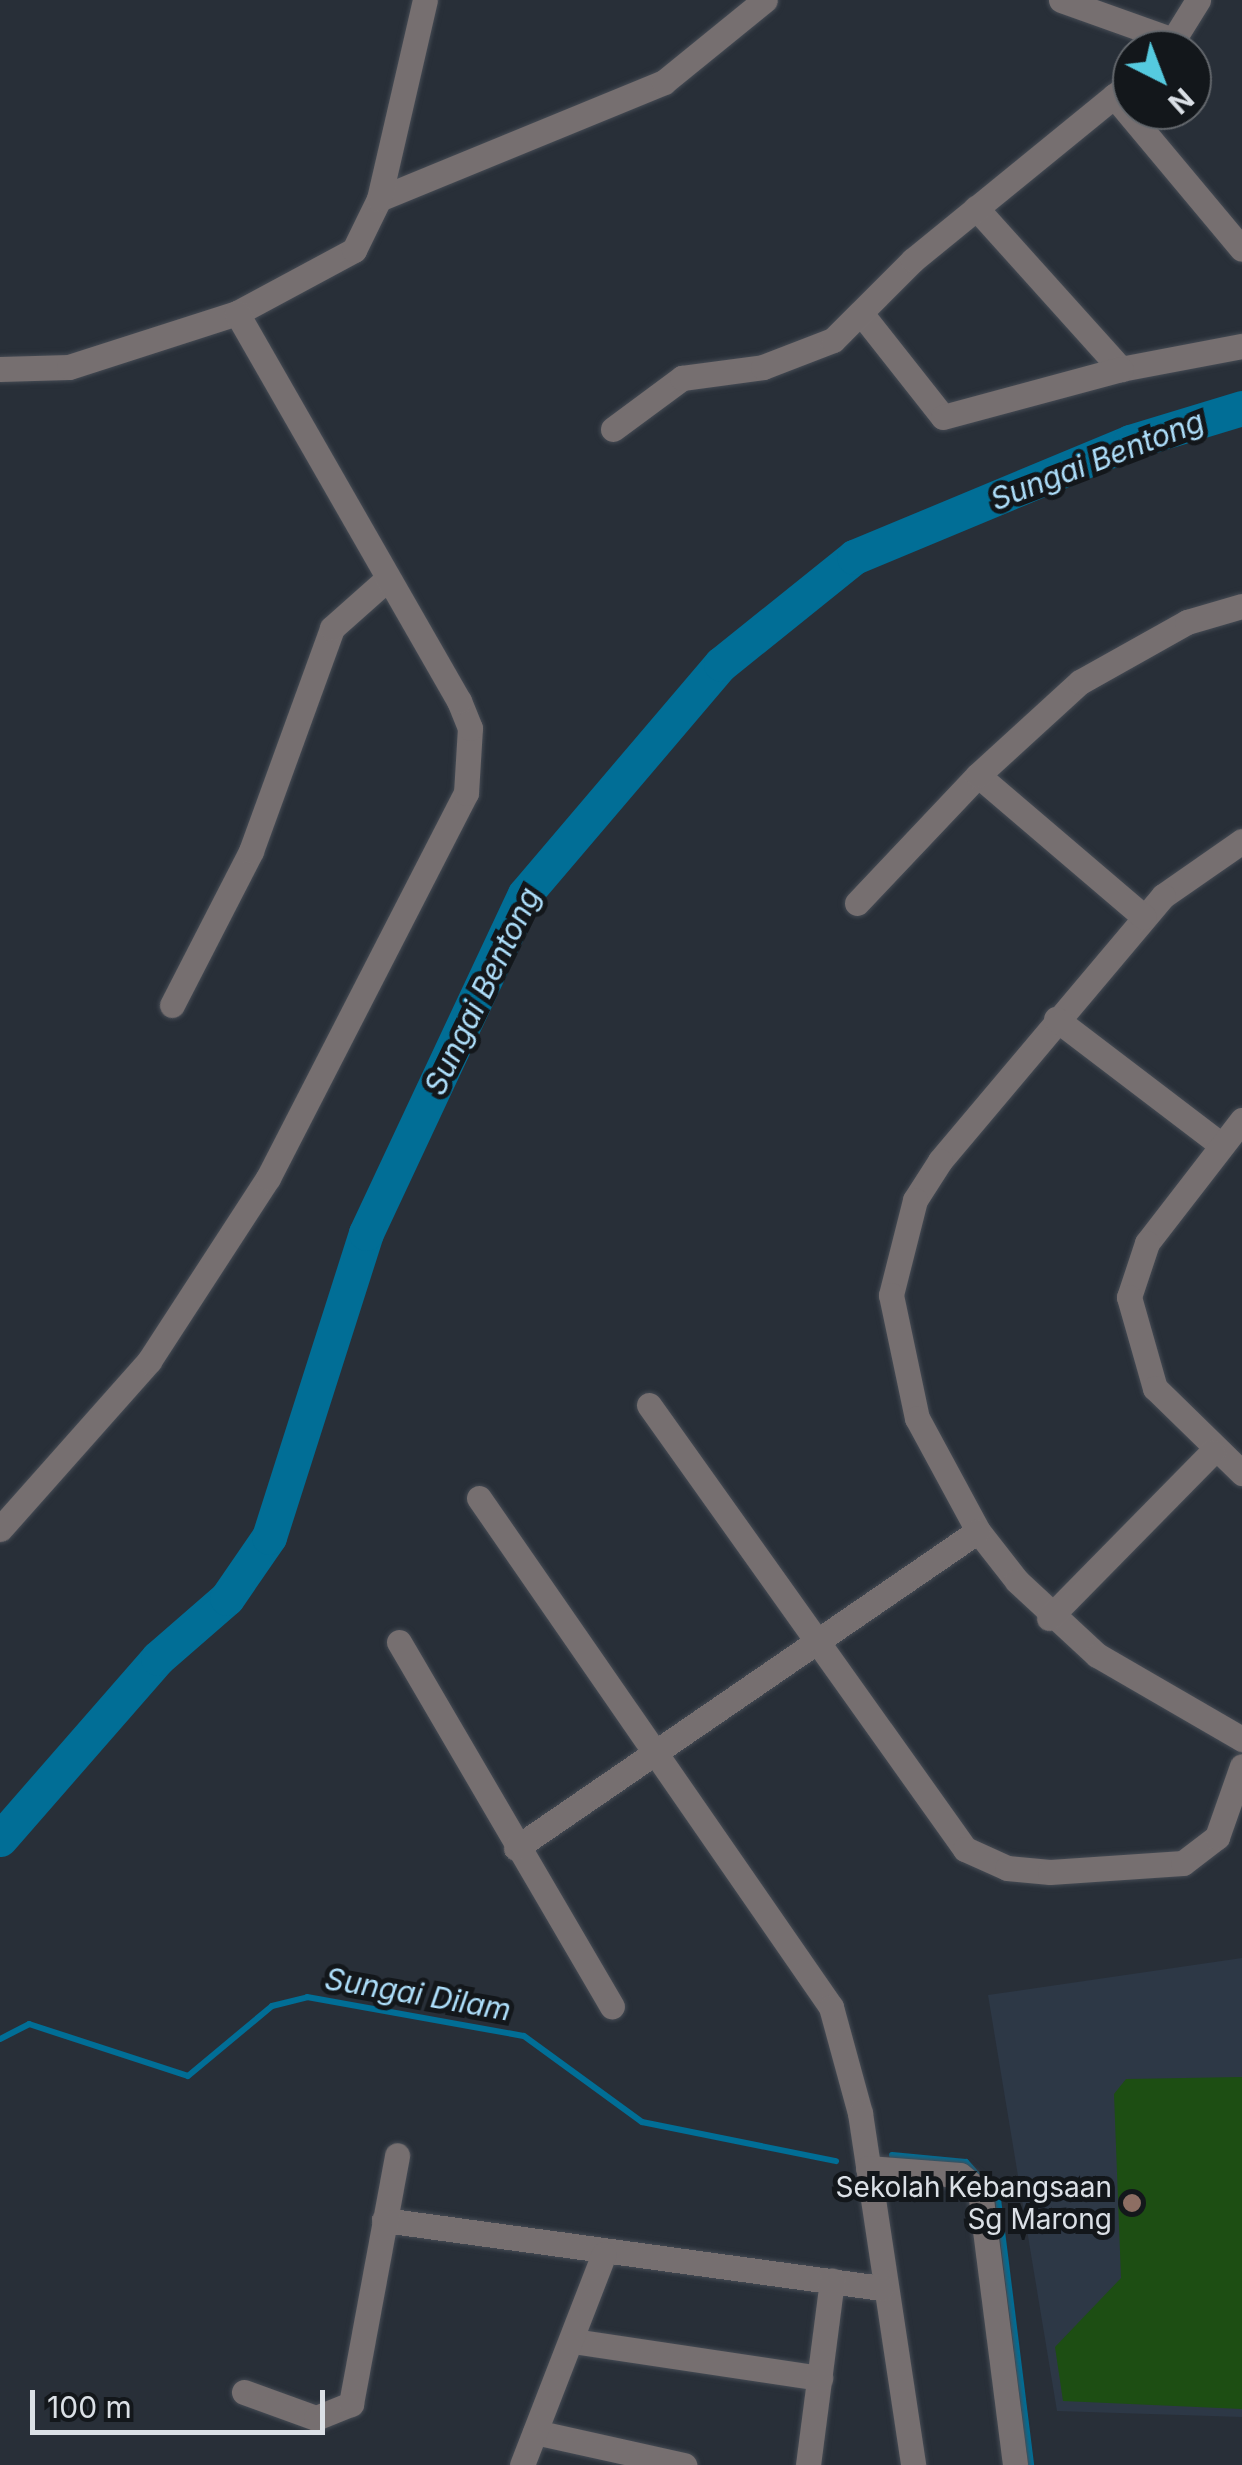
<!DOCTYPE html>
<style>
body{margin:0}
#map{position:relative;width:1242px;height:2465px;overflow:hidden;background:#282f38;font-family:Inter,sans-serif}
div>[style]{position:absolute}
.built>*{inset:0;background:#2d3846}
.green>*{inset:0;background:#1d4e13}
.stream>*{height:6px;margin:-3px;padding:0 3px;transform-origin:3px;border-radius:3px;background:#016e96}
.river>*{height:35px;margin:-17.5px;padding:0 17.5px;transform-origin:17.5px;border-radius:17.5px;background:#016e96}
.roads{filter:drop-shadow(0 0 2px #454b54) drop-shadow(0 0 2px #454b54)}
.minor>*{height:25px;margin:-12.5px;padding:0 12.5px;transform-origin:12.5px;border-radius:12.5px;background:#766f70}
.dots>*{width:28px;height:28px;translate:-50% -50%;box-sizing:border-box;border:5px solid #13171b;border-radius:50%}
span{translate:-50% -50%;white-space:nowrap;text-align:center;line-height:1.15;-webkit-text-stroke:10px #13171b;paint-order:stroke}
.poi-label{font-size:28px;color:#dbe0e6}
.right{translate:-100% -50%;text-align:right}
.water-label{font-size:30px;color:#addefa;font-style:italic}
.north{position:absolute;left:1112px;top:30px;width:100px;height:100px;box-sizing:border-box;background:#13171b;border:2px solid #63676c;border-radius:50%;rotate:138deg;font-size:28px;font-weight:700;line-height:40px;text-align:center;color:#dbe0e6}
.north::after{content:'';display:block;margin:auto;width:35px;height:45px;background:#55cadf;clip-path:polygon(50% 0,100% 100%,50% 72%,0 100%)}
.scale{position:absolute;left:30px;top:2390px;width:295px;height:45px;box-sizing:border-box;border:5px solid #dbe0e6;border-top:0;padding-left:12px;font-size:30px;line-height:35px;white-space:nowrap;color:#dbe0e6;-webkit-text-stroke:8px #13171b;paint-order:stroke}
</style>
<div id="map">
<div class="built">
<div style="clip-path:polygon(1242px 1958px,1242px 2417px,1057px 2411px,988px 1995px)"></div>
</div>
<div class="green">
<div style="clip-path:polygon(1242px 2077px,1242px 2409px,1063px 2401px,1055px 2347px,1121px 2278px,1114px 2094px,1126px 2079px)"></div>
</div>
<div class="stream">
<div style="left:0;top:2039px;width:33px;rotate:-27deg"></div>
<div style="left:29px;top:2024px;width:167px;rotate:18.1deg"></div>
<div style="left:188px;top:2076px;width:109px;rotate:-39.8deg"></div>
<div style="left:272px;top:2006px;width:36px;rotate:-14deg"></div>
<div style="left:307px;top:1997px;width:220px;rotate:10.2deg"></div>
<div style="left:524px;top:2036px;width:146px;rotate:36.1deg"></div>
<div style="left:642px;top:2122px;width:198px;rotate:11.4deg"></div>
<div style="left:892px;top:2155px;width:74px;rotate:5.4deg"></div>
<div style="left:966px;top:2162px;width:49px;rotate:49.1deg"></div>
<div style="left:998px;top:2199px;width:268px;rotate:82.9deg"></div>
</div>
<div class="river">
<div style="left:0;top:1839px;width:240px;rotate:-48.9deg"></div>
<div style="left:158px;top:1658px;width:91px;rotate:-41deg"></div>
<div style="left:227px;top:1598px;width:74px;rotate:-55.5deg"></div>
<div style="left:269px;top:1537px;width:319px;rotate:-72.3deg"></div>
<div style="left:366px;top:1233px;width:374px;rotate:-64.9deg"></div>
<div style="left:525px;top:894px;width:302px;rotate:-49.6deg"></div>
<div style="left:721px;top:664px;width:171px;rotate:-38.8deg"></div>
<div style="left:854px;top:557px;width:299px;rotate:-22.6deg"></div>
<div style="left:1130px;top:442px;width:117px;rotate:-16.9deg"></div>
</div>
<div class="roads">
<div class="minor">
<div style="left:1061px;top:0;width:122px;rotate:19.6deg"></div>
<div style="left:1167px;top:50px;width:59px;rotate:-58.2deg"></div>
<div style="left:1132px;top:83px;width:22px;rotate:144deg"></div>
<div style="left:1114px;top:96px;width:199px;rotate:50.1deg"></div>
<div style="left:379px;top:199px;width:308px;rotate:-22.3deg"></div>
<div style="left:664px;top:82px;width:130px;rotate:-39.1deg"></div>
<div style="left:976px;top:208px;width:217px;rotate:48deg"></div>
<div style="left:1121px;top:369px;width:123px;rotate:-10.8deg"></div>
<div style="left:864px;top:317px;width:127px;rotate:51.7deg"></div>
<div style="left:943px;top:417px;width:184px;rotate:-15.1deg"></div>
<div style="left:0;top:369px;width:69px;rotate:-1.7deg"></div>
<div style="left:69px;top:367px;width:176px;rotate:-17.8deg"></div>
<div style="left:237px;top:313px;width:133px;rotate:-28.3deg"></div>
<div style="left:354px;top:250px;width:57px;rotate:-63.9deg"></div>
<div style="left:379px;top:199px;width:204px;rotate:-77deg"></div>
<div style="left:613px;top:429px;width:86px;rotate:-36.5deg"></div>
<div style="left:682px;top:378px;width:82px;rotate:-7.7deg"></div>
<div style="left:763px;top:367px;width:75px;rotate:-21.1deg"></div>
<div style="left:833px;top:340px;width:113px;rotate:-45deg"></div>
<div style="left:913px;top:260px;width:259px;rotate:-39.2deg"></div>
<div style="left:1242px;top:841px;width:96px;rotate:145.2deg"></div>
<div style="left:1163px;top:896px;width:346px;rotate:130.1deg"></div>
<div style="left:940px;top:1161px;width:46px;rotate:122.7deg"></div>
<div style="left:915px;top:1200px;width:98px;rotate:104.2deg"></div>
<div style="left:891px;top:1295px;width:126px;rotate:78.1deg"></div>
<div style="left:917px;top:1418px;width:128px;rotate:61.6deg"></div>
<div style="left:978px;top:1531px;width:63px;rotate:52deg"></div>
<div style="left:1017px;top:1581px;width:109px;rotate:42.8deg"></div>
<div style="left:1097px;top:1655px;width:168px;rotate:30.1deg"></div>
<div style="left:857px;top:903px;width:176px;rotate:-46.6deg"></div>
<div style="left:1144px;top:917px;width:218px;rotate:-139.5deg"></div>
<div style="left:978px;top:775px;width:138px;rotate:-42.4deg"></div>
<div style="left:1080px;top:682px;width:123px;rotate:-29.3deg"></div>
<div style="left:1187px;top:622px;width:57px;rotate:-16.2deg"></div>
<div style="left:172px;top:1005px;width:173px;rotate:-62.8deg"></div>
<div style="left:251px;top:851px;width:237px;rotate:-70deg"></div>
<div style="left:332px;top:628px;width:72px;rotate:-41.6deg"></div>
<div style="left:1056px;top:1019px;width:205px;rotate:37.3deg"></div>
<div style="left:1242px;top:1120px;width:155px;rotate:127.7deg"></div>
<div style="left:1147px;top:1243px;width:57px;rotate:108.4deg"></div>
<div style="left:1129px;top:1297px;width:95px;rotate:74.1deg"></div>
<div style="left:1155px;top:1388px;width:122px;rotate:44.3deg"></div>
<div style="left:649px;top:1405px;width:545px;rotate:54.56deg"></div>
<div style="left:965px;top:1849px;width:46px;rotate:24.3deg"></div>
<div style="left:1007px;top:1868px;width:43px;rotate:5.3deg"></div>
<div style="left:1050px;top:1872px;width:133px;rotate:-3.9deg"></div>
<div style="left:1183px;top:1863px;width:43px;rotate:-37.4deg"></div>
<div style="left:1217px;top:1837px;width:75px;rotate:-70.6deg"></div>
<div style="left:479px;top:1498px;width:619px;rotate:55.33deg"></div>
<div style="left:831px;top:2007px;width:110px;rotate:74.7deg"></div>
<div style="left:860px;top:2113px;width:356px;rotate:81.4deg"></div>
<div style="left:0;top:1529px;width:225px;rotate:-48.4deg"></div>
<div style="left:149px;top:1361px;width:218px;rotate:-57deg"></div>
<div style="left:268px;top:1178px;width:433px;rotate:-62.8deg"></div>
<div style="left:466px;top:793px;width:65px;rotate:-86.5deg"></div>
<div style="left:470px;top:728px;width:29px;rotate:-112deg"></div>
<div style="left:459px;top:701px;width:447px;rotate:-119.8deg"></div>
<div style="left:1049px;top:1618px;width:233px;rotate:-45.5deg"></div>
<div style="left:399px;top:1642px;width:422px;rotate:59.7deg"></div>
<div style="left:516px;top:1848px;width:560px;rotate:-34.46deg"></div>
<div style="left:868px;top:2168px;width:92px;rotate:4.4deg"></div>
<div style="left:960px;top:2175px;width:26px;rotate:39deg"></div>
<div style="left:980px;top:2191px;width:276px;rotate:82.7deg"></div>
<div style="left:384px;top:2220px;width:502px;rotate:7.79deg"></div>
<div style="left:573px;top:2341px;width:250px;rotate:8.5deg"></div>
<div style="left:244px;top:2392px;width:77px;rotate:19.9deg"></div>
<div style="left:316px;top:2418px;width:38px;rotate:-22deg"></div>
<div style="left:351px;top:2404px;width:253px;rotate:-79.5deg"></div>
<div style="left:535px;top:2432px;width:153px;rotate:12.5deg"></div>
<div style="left:522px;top:2465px;width:226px;rotate:-68.8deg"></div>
<div style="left:808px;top:2465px;width:186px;rotate:-82.6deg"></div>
</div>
</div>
<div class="dots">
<div style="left:1132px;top:2203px;background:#8d6e63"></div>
</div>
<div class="poi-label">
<span class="right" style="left:1112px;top:2203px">Sekolah Kebangsaan<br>Sg Marong</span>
</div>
<div class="water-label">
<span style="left:1097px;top:460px;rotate:-21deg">Sungai Bentong</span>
<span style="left:482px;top:991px;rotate:-64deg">Sungai Bentong</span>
<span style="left:418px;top:1994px;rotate:10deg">Sungai Dilam</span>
</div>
<div class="north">N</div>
<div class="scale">100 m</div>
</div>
